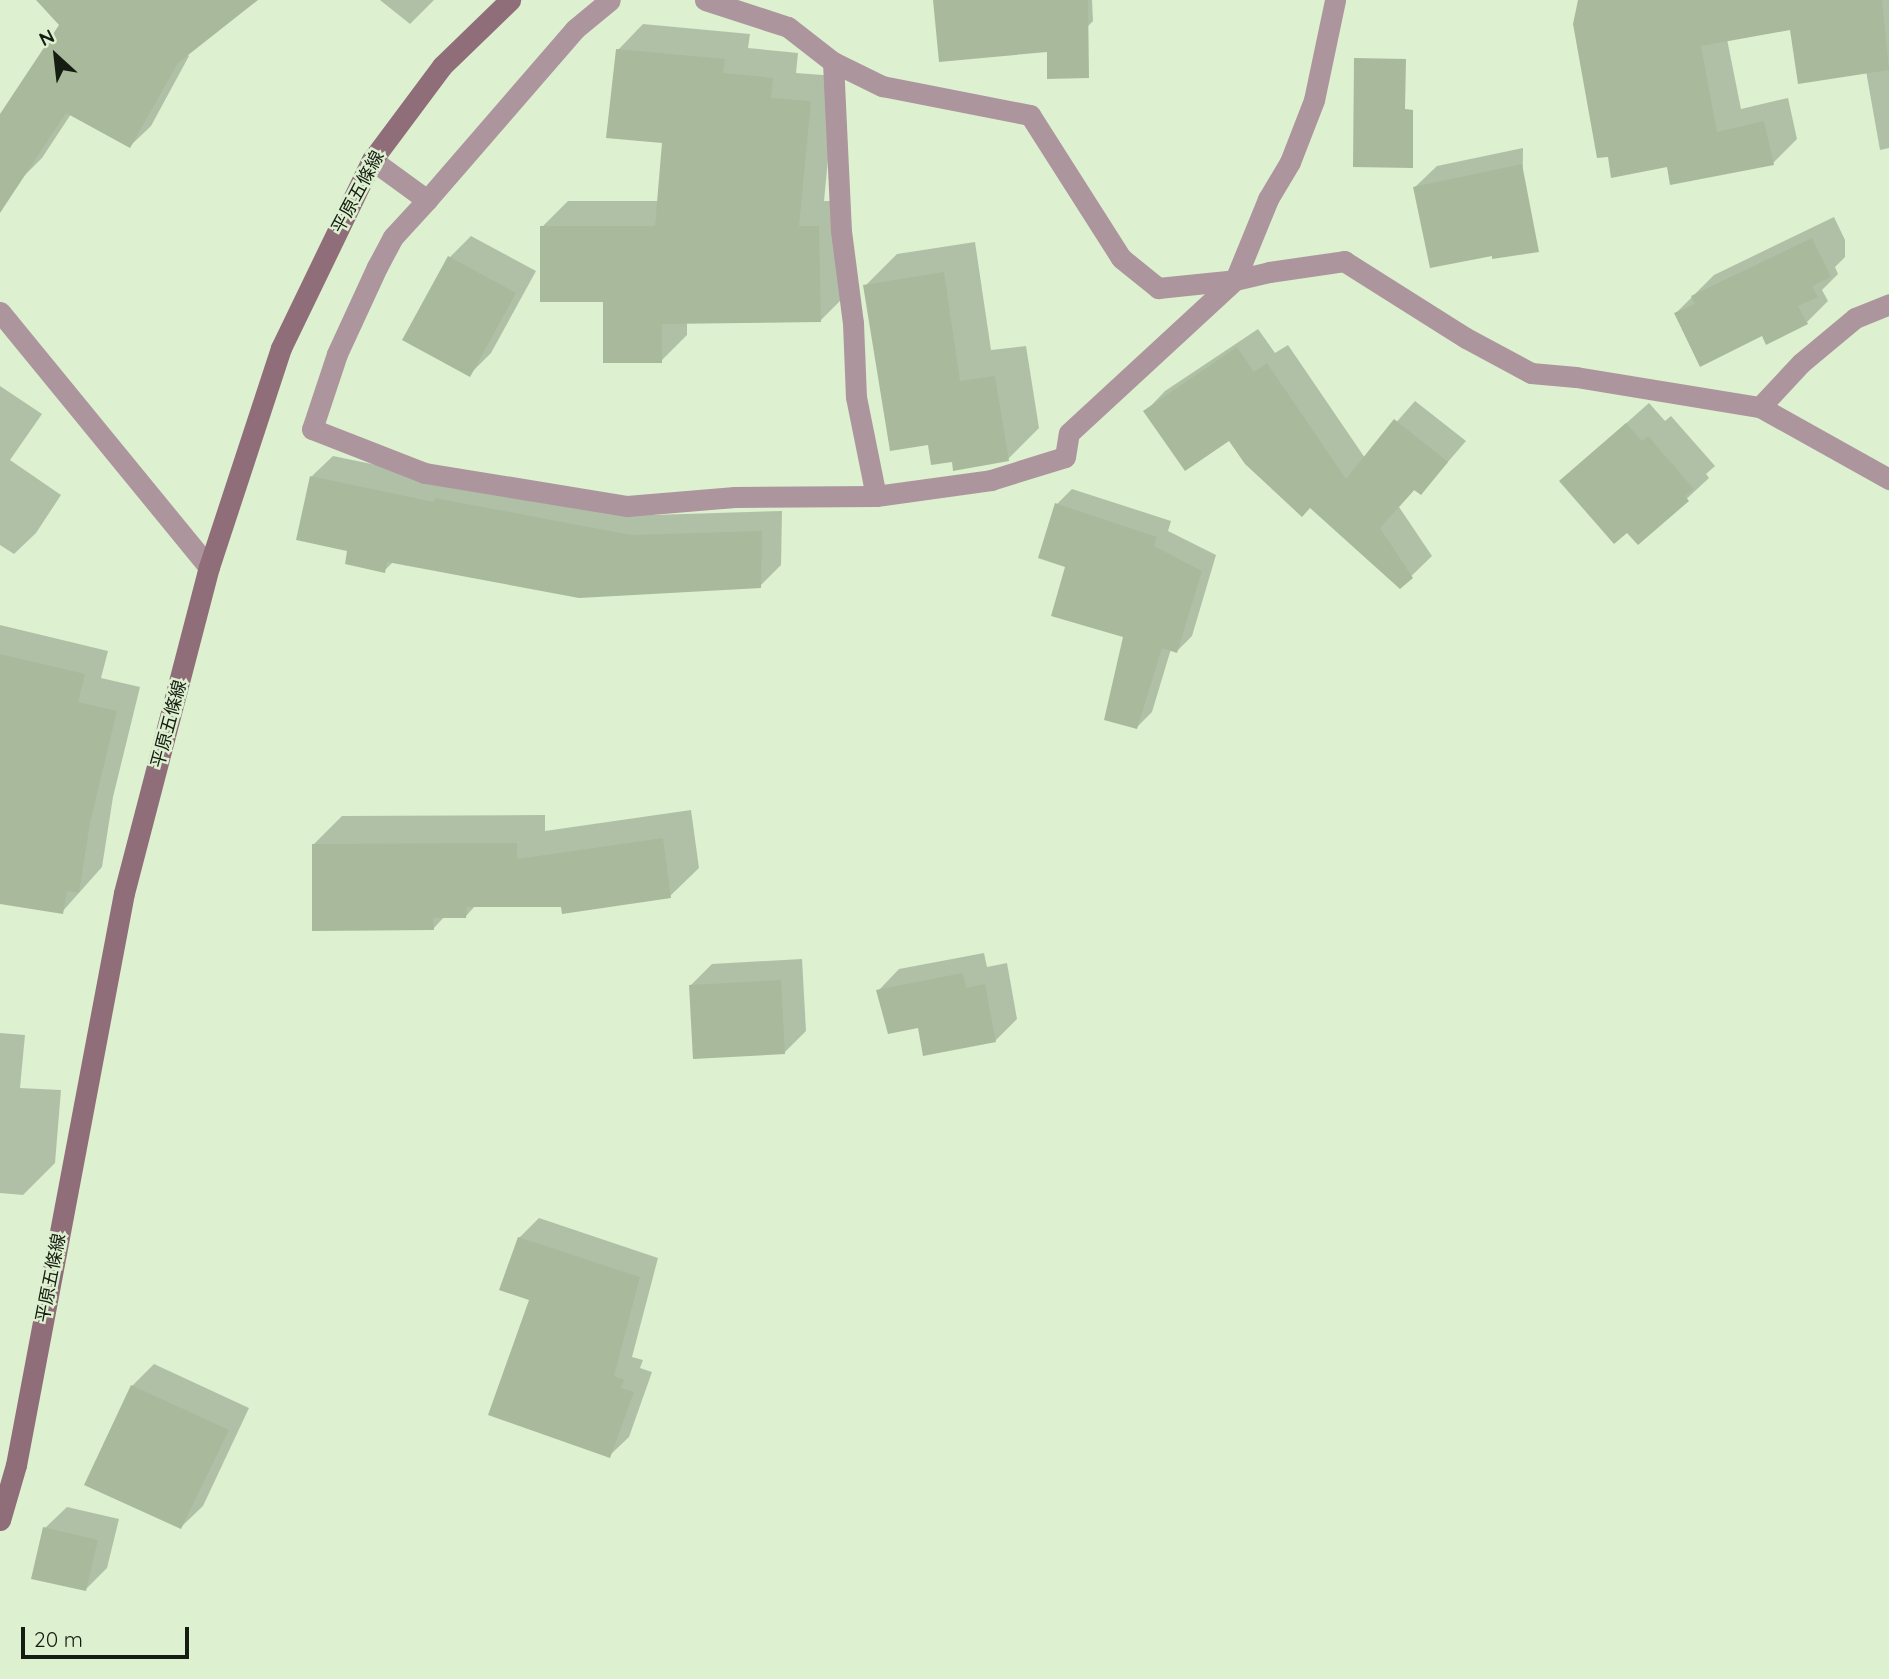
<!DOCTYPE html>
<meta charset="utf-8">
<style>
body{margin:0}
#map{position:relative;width:1889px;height:1679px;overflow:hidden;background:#ddf0d0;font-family:Quicksand,"Noto Sans JP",sans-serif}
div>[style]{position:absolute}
.shadow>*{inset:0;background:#0003}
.building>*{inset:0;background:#a8ba9b}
.street>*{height:21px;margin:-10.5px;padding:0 10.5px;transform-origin:10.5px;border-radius:10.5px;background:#ad959e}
.secondary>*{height:21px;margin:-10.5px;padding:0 10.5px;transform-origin:10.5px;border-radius:10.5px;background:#8f6d79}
span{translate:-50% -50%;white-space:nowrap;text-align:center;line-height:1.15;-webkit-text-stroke:5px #ddf0d0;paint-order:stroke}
.street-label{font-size:18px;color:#151c11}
.north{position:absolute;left:21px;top:21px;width:70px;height:70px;-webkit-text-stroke:5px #ddf0d0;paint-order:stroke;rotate:333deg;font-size:19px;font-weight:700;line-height:28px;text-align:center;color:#151c11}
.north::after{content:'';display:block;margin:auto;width:24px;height:32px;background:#151c11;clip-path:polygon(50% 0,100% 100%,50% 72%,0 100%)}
.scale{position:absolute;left:21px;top:1627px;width:168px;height:32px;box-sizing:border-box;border:4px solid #151c11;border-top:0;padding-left:9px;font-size:21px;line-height:24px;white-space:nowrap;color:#151c11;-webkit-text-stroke:5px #ddf0d0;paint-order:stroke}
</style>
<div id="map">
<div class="shadow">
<div style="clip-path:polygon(58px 0,141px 0,189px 56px,151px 126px,130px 146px,71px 114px,42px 158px,21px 179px,0 165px,0 117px,61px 24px)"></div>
<div style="clip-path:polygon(380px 0,434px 0,410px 24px)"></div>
<div style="clip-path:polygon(936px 0,1092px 0,1093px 21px,1066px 49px)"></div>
<div style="clip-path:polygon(1580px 0,1889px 0,1889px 148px,1880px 150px,1866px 71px,1791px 28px,1727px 39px,1741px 109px,1788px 98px,1797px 139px,1773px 163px,1668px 165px)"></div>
<div style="clip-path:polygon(643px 24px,750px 34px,748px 48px,798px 53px,796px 73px,836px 76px,824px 201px,845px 201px,846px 295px,820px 321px,687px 322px,687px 335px,661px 361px,542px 227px,568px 201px,659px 201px,664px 141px,618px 50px)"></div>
<div style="clip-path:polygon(1523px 148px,1522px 231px,1415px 187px,1437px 166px)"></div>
<div style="clip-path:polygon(1834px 217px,1845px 240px,1845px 257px,1835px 267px,1838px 274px,1822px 290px,1828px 301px,1806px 323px,1762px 334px,1676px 313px,1714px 275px)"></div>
<div style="clip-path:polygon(471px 236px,536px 271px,491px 353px,469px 375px,450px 257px)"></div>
<div style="clip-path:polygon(975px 242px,991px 350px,1026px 346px,1039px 428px,1008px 459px,953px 460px,930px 443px,865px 286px,897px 254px)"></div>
<div style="clip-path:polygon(1258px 329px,1275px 353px,1288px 345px,1365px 458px,1415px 401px,1466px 441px,1421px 493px,1416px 488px,1399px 507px,1432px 556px,1400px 587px,1311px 506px,1230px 439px,1146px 411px,1165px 391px)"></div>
<div style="clip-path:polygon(0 386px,42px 414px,10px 460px,61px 495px,36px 533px,14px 554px,0 545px)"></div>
<div style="clip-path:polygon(1649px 403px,1665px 421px,1671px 416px,1715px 466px,1706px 474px,1709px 478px,1639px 543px,1627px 530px,1561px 481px)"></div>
<div style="clip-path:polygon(333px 456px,454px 481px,458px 478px,653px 515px,782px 511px,781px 565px,760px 586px,394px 561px,384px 571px,349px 550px,312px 476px)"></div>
<div style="clip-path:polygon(1072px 489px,1171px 521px,1168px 531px,1216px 555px,1192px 636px,1177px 651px,1171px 649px,1152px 712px,1137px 727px,1125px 635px,1068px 566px,1057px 504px)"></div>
<div style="clip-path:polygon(0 625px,108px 651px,101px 678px,140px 687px,113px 797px,102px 867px,62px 912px,0 903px)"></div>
<div style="clip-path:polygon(691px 810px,699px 868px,670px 896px,563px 905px,476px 905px,466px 916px,445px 916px,433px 929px,313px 845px,342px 816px,545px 815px,545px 831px)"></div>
<div style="clip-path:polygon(984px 953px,987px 967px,1007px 963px,1017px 1019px,996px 1040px,919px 1026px,878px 991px,899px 969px)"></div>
<div style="clip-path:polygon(802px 959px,806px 1031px,785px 1052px,691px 985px,712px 964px)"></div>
<div style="clip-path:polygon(0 1033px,25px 1035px,20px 1088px,61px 1090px,55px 1163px,23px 1195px,0 1193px)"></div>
<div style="clip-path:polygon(539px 1218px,658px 1258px,632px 1357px,643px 1360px,640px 1368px,652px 1372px,629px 1437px,609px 1456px,531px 1299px,519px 1238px)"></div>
<div style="clip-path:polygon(154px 1364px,249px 1408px,203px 1506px,181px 1527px,86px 1484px,132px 1386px)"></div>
<div style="clip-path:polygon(67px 1507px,119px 1519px,107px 1568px,86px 1589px,45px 1528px)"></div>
</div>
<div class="building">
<div style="clip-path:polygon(36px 0,258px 0,178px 63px,130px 148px,66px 113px,0 213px,0 114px,59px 25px)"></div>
<div style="clip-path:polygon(933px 0,1088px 0,1089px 78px,1047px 79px,1047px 52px,939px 62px)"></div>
<div style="clip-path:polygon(1578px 0,1882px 0,1889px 70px,1798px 84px,1790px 30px,1701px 46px,1717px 132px,1764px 121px,1774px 165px,1670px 185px,1667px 167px,1611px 178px,1608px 157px,1597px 158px,1573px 24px)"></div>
<div style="clip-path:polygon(616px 49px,725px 59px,723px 73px,773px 78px,771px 98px,811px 101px,799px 226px,819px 226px,821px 322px,662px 324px,662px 363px,603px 363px,603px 302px,540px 302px,540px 226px,655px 226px,662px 143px,606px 138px)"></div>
<div style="clip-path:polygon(1354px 58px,1406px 59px,1405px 109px,1413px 110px,1413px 168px,1353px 167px)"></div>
<div style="clip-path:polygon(1522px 164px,1539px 252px,1492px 259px,1492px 256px,1430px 268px,1413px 187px)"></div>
<div style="clip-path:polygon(1812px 238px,1831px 277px,1812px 286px,1818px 297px,1798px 306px,1808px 324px,1766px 345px,1762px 336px,1700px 367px,1674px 313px,1695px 304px,1691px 296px)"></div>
<div style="clip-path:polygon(448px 256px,516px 293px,470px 377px,402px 340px)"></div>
<div style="clip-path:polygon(944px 272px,960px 381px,995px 376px,1009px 461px,953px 471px,952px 462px,931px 465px,928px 445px,890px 451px,863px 285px)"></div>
<div style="clip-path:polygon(1237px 347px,1254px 372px,1267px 363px,1346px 479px,1394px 419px,1448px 462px,1421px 495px,1414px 490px,1380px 528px,1413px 578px,1400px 589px,1310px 508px,1302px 517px,1245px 464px,1229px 441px,1185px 471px,1143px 411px)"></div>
<div style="clip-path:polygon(1626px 423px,1642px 441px,1648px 436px,1694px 489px,1685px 496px,1689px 501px,1638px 545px,1627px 533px,1614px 544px,1559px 481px)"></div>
<div style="clip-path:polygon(310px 476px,434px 502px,435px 498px,631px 535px,762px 531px,761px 588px,579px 598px,387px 562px,385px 573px,345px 564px,347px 551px,296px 540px)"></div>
<div style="clip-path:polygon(1055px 503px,1157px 537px,1154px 546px,1202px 571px,1177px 653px,1162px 648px,1137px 729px,1104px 720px,1123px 637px,1051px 616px,1065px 567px,1038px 558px)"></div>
<div style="clip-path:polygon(0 654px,85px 674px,78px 702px,117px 711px,90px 823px,79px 893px,67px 891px,63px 914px,0 904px)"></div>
<div style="clip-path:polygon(663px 838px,671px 898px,562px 914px,561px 907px,467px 907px,466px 918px,433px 918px,434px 930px,312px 931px,312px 844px,517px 843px,517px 859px)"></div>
<div style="clip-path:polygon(963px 973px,966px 988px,985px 984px,996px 1042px,923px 1056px,918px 1028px,888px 1034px,876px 990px)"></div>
<div style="clip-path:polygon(781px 980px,785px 1054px,693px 1059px,689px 985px)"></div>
<div style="clip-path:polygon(518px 1237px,640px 1277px,614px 1376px,624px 1380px,621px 1388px,634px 1392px,610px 1458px,488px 1415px,529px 1300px,499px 1290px)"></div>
<div style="clip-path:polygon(131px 1385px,229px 1430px,181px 1529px,84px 1485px)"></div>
<div style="clip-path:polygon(43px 1527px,98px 1540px,86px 1591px,31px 1579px)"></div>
</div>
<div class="street">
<div style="left:705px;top:0;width:87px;rotate:18deg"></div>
<div style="left:788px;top:27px;width:57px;rotate:37.9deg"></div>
<div style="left:833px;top:62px;width:55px;rotate:26.1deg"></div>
<div style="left:882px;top:86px;width:151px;rotate:11.1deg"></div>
<div style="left:1030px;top:115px;width:169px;rotate:57.5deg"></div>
<div style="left:1121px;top:258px;width:48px;rotate:39deg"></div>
<div style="left:1158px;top:288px;width:77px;rotate:-5.9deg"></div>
<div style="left:1235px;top:280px;width:35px;rotate:-13deg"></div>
<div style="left:1269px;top:272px;width:76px;rotate:-8.3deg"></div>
<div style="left:1344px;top:261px;width:144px;rotate:32.3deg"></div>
<div style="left:1466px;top:338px;width:74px;rotate:28.3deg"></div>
<div style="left:1531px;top:373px;width:45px;rotate:5.1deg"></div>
<div style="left:1576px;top:377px;width:186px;rotate:9.3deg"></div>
<div style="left:1760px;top:407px;width:148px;rotate:29.2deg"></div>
<div style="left:833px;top:62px;width:169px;rotate:87.3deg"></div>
<div style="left:841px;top:231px;width:93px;rotate:82.6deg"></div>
<div style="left:853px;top:323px;width:74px;rotate:87.7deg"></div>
<div style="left:856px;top:397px;width:101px;rotate:78.6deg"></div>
<div style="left:372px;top:160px;width:68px;rotate:36deg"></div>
<div style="left:427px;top:200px;width:226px;rotate:-49.1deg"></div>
<div style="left:575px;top:29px;width:45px;rotate:-39.6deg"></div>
<div style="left:427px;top:200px;width:50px;rotate:132.6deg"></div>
<div style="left:393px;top:237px;width:34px;rotate:118deg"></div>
<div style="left:377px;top:267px;width:96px;rotate:114.7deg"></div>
<div style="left:337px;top:354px;width:79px;rotate:108.4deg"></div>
<div style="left:312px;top:429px;width:121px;rotate:21.3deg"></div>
<div style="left:425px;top:473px;width:205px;rotate:9.3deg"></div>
<div style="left:627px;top:506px;width:108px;rotate:-4.8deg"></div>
<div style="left:735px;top:497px;width:141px;rotate:-0.4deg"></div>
<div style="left:876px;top:496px;width:116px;rotate:-7.9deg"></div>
<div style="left:991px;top:480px;width:77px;rotate:-17.3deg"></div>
<div style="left:1065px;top:457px;width:24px;rotate:-81deg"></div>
<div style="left:1069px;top:433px;width:226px;rotate:-42.7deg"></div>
<div style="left:1235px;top:280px;width:87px;rotate:-67.8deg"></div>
<div style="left:1268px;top:199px;width:43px;rotate:-59.3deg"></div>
<div style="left:1290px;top:162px;width:66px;rotate:-68.8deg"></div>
<div style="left:1314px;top:100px;width:102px;rotate:-78.1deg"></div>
<div style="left:0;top:312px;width:330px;rotate:50.7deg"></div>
<div style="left:1760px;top:407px;width:60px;rotate:-47deg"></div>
<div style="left:1801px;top:363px;width:70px;rotate:-39.8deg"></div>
<div style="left:1855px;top:318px;width:37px;rotate:-22deg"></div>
</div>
<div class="secondary">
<div style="left:0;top:1520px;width:57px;rotate:-73.8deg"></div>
<div style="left:16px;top:1465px;width:582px;rotate:-79.31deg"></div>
<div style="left:124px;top:893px;width:337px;rotate:-75.4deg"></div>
<div style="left:209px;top:567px;width:231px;rotate:-71.8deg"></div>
<div style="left:281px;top:348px;width:209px;rotate:-64.2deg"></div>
<div style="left:372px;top:160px;width:117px;rotate:-53.3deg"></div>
<div style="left:442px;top:66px;width:95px;rotate:-44.1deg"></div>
</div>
<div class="street-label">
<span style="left:358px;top:192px;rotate:-62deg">平原五條線</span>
<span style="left:169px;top:724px;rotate:-75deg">平原五條線</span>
<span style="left:51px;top:1278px;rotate:-79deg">平原五條線</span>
</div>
<div class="north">N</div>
<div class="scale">20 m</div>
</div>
